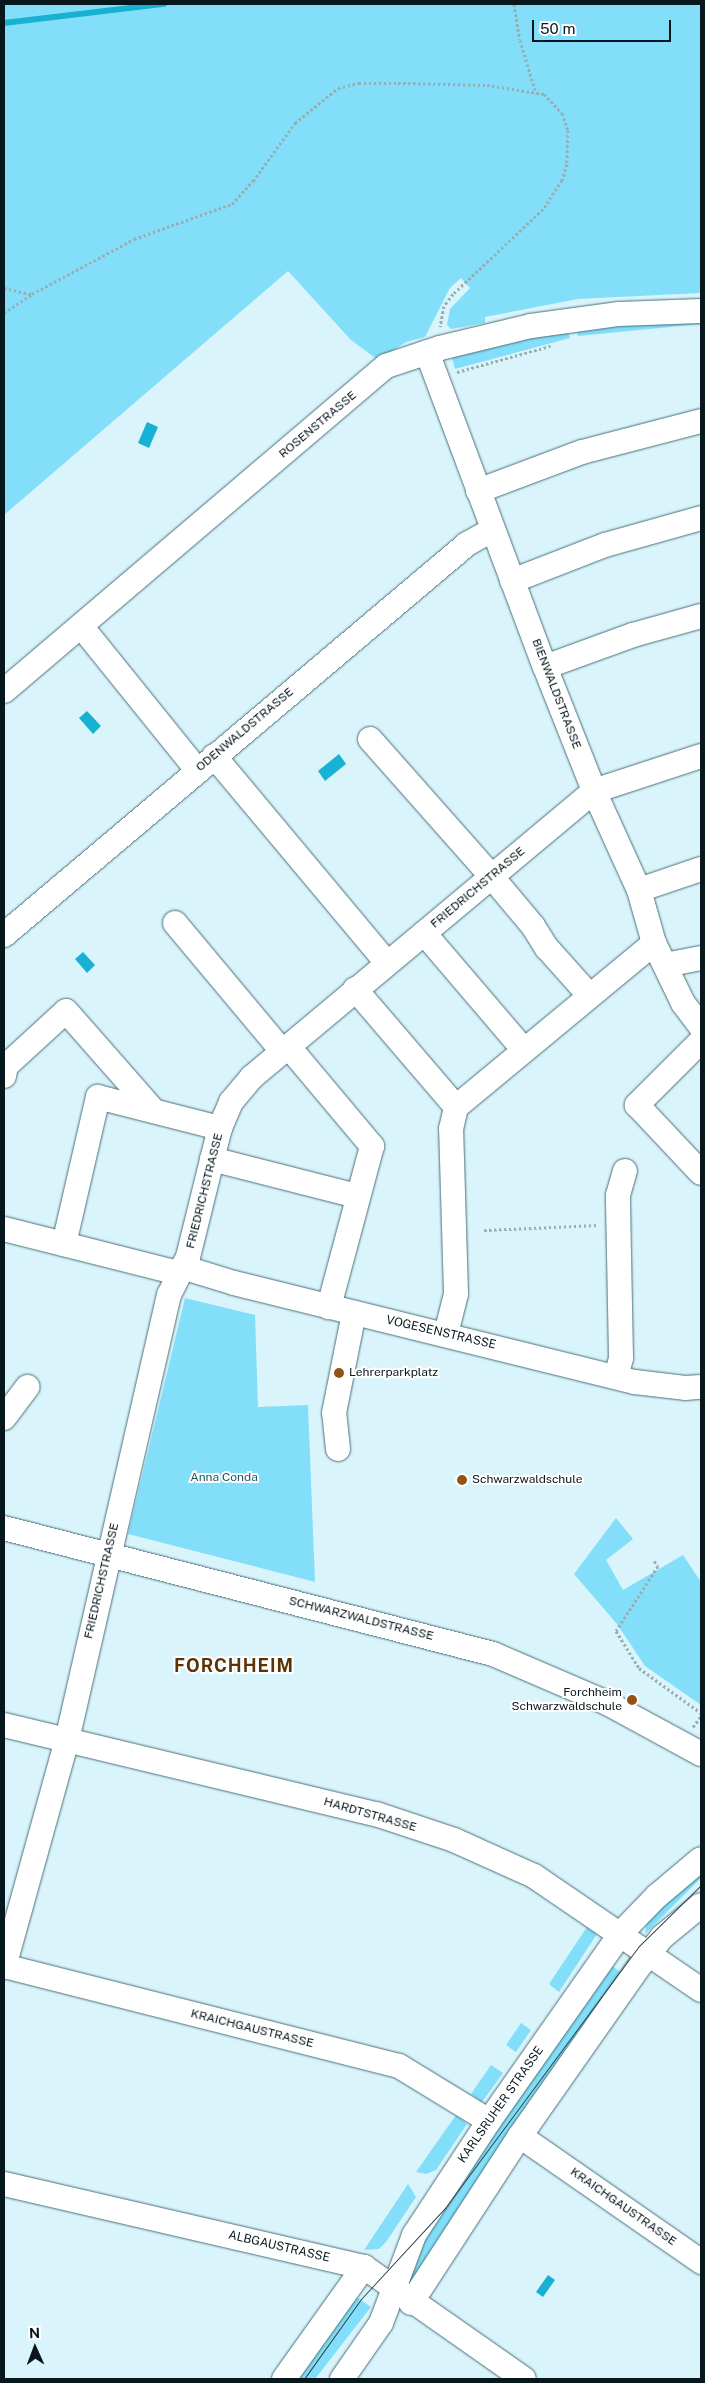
<!DOCTYPE html>
<style>
body{margin:0}
#map{position:relative;width:705px;height:2383px;overflow:hidden;background:#daf4fb;font-family:"Public Sans",sans-serif}
div>[style]{position:absolute}
.green>*{inset:0;background:#83dff9}
.water>*{inset:0;background:#17b2d3}
.stream>*{height:5.5px;margin:-2.75px;padding:0 2.75px;transform-origin:2.75px;border-radius:2.75px;background:#17b2d3}
.path>*{height:3px;margin-top:-1.5px;transform-origin:0;background:repeating-linear-gradient(90deg,#97aeb4 0 2.5px,transparent 0 5px)}
.roads{filter:drop-shadow(0 0 1px #486f7a) drop-shadow(0 0 1px #486f7a)}
.minor>*{height:24px;margin:-12px;padding:0 12px;transform-origin:12px;border-radius:12px;background:#fff}
.tram>*{height:1px;margin:-0.5px;padding:0 0.5px;transform-origin:0.5px;border-radius:0.5px;background:#2e4045}
.dots>*{width:14px;height:14px;translate:-50% -50%;box-sizing:border-box;border:2px solid #fff;border-radius:50%}
span{translate:-50% -50%;white-space:nowrap;text-align:center;line-height:1.15;-webkit-text-stroke:4px #fff;paint-order:stroke}
.street-label{font-size:12px;color:#07171c}
.poi-label{font-size:12px;color:#07171c}
.left{translate:0 -50%;text-align:left}
.right{translate:-100% -50%;text-align:right}
.park-label{font-size:12px;color:#1f5664}
.district-label{font-size:18px;color:#5c3305;font-weight:700;letter-spacing:1px}
.frame{position:absolute;inset:0;border:5px solid #07171c;pointer-events:none}
.north{position:absolute;left:10px;top:2323px;width:50px;height:50px;-webkit-text-stroke:4px #fff;paint-order:stroke;rotate:358deg;font-size:14px;font-weight:700;line-height:20px;text-align:center;color:#07171c}
.north::after{content:'';display:block;margin:auto;width:18px;height:22px;background:#07171c;clip-path:polygon(50% 0,100% 100%,50% 72%,0 100%)}
.scale{position:absolute;left:532px;top:20px;width:139px;height:22px;box-sizing:border-box;border:2px solid #07171c;border-top:0;padding-left:6px;font-size:15px;line-height:18px;white-space:nowrap;color:#07171c;-webkit-text-stroke:4px #fff;paint-order:stroke}
</style>
<div id="map">
<div class="green">
<div style="clip-path:polygon(4px 4px,701px 4px,701px 293px,578px 299px,485px 317px,485px 323px,451px 329px,447px 325px,450px 309px,470px 288px,461px 278px,450px 288px,425px 337px,406px 342px,378px 360px,351px 340px,288px 271px,4px 515px)"></div>
<div style="clip-path:polygon(701px 320px,701px 324px,578px 336px,576px 327px)"></div>
<div style="clip-path:polygon(568px 329px,570px 338px,455px 369px,452px 358px,492px 344px)"></div>
<div style="clip-path:polygon(185px 1298px,255px 1315px,258px 1407px,308px 1405px,315px 1582px,128px 1534px)"></div>
<div style="clip-path:polygon(616px 1518px,633px 1539px,606px 1560px,623px 1590px,683px 1555px,701px 1582px,701px 1705px,645px 1666px,617px 1624px,574px 1574px)"></div>
<div style="clip-path:polygon(701px 1870px,701px 1878px,645px 1934px,648px 1915px)"></div>
<div style="clip-path:polygon(587px 1927px,597px 1934px,559px 1992px,549px 1984px)"></div>
<div style="clip-path:polygon(610px 1964px,626px 1977px,410px 2286px,410px 2276px,423px 2238px)"></div>
<div style="clip-path:polygon(521px 2023px,531px 2030px,516px 2052px,506px 2045px)"></div>
<div style="clip-path:polygon(491px 2065px,503px 2073px,482px 2102px,471px 2094px)"></div>
<div style="clip-path:polygon(456px 2115px,467px 2124px,436px 2170px,426px 2174px,416px 2172px)"></div>
<div style="clip-path:polygon(408px 2184px,416px 2197px,386px 2242px,379px 2249px,364px 2250px)"></div>
<div style="clip-path:polygon(354px 2295px,371px 2307px,315px 2379px,291px 2379px)"></div>
</div>
<div class="water">
<div style="clip-path:polygon(147px 422px,158px 427px,149px 448px,138px 443px)"></div>
<div style="clip-path:polygon(87px 711px,101px 726px,93px 734px,79px 718px)"></div>
<div style="clip-path:polygon(339px 754px,346px 764px,325px 781px,318px 771px)"></div>
<div style="clip-path:polygon(83px 952px,95px 965px,87px 973px,75px 959px)"></div>
<div style="clip-path:polygon(548px 2275px,555px 2280px,543px 2297px,536px 2292px)"></div>
</div>
<div class="stream">
<div style="left:4px;top:23px;width:161px;rotate:-6.8deg"></div>
</div>
<div class="path">
<div style="left:514px;top:4px;width:36px;rotate:81deg"></div>
<div style="left:520px;top:40px;width:52px;rotate:73.3deg"></div>
<div style="left:4px;top:288px;width:28px;rotate:13deg"></div>
<div style="left:4px;top:313px;width:34px;rotate:-34deg"></div>
<div style="left:32px;top:294px;width:116px;rotate:-28.3deg"></div>
<div style="left:134px;top:239px;width:104px;rotate:-19.7deg"></div>
<div style="left:232px;top:204px;width:31px;rotate:-48deg"></div>
<div style="left:253px;top:181px;width:72px;rotate:-54.1deg"></div>
<div style="left:295px;top:123px;width:55px;rotate:-39.1deg"></div>
<div style="left:338px;top:88px;width:22px;rotate:-13deg"></div>
<div style="left:359px;top:83px;width:39px"></div>
<div style="left:398px;top:83px;width:89px;rotate:1.3deg"></div>
<div style="left:487px;top:85px;width:58px;rotate:9deg"></div>
<div style="left:544px;top:94px;width:26px;rotate:47deg"></div>
<div style="left:562px;top:113px;width:18px;rotate:71deg"></div>
<div style="left:568px;top:130px;width:34px;rotate:92deg"></div>
<div style="left:567px;top:164px;width:17px;rotate:107deg"></div>
<div style="left:562px;top:180px;width:35px;rotate:123deg"></div>
<div style="left:543px;top:209px;width:124px;rotate:136.6deg"></div>
<div style="left:453px;top:294px;width:15px;rotate:127deg"></div>
<div style="left:444px;top:306px;width:21px;rotate:101deg"></div>
<div style="left:457px;top:372px;width:97px;rotate:-15.6deg"></div>
<div style="left:484px;top:1230px;width:114px;rotate:-2.5deg"></div>
<div style="left:654px;top:1561px;width:6px;rotate:51deg"></div>
<div style="left:658px;top:1566px;width:77px;rotate:122.9deg"></div>
<div style="left:616px;top:1631px;width:44px;rotate:58.1deg"></div>
<div style="left:639px;top:1668px;width:77px;rotate:36deg"></div>
<div style="left:693px;top:1727px;width:14px;rotate:-54deg"></div>
</div>
<div class="roads">
<div class="minor">
<div style="left:427px;top:352px;width:336px;rotate:69.5deg"></div>
<div style="left:545px;top:667px;width:133px;rotate:68.4deg"></div>
<div style="left:594px;top:791px;width:109px;rotate:65.6deg"></div>
<div style="left:639px;top:890px;width:55px;rotate:74.2deg"></div>
<div style="left:654px;top:943px;width:67px;rotate:64.2deg"></div>
<div style="left:683px;top:1003px;width:30px;rotate:53deg"></div>
<div style="left:478px;top:491px;width:111px;rotate:-20.6deg"></div>
<div style="left:582px;top:452px;width:123px;rotate:-14.6deg"></div>
<div style="left:512px;top:581px;width:100px;rotate:-21.2deg"></div>
<div style="left:605px;top:545px;width:100px;rotate:-15.7deg"></div>
<div style="left:81px;top:626px;width:185px;rotate:51.1deg"></div>
<div style="left:545px;top:667px;width:94px;rotate:-20deg"></div>
<div style="left:633px;top:635px;width:71px;rotate:-15.6deg"></div>
<div style="left:4px;top:691px;width:502px;rotate:-40.39deg"></div>
<div style="left:386px;top:366px;width:57px;rotate:-18.4deg"></div>
<div style="left:440px;top:348px;width:94px;rotate:-13.6deg"></div>
<div style="left:531px;top:326px;width:89px;rotate:-7.8deg"></div>
<div style="left:619px;top:314px;width:82px;rotate:-2.1deg"></div>
<div style="left:370px;top:739px;width:183px;rotate:48.5deg"></div>
<div style="left:491px;top:876px;width:65px;rotate:50deg"></div>
<div style="left:533px;top:926px;width:26px;rotate:58deg"></div>
<div style="left:547px;top:948px;width:63px;rotate:48.2deg"></div>
<div style="left:214px;top:756px;width:270px;rotate:50.1deg"></div>
<div style="left:639px;top:890px;width:65px;rotate:-18.7deg"></div>
<div style="left:175px;top:923px;width:167px;rotate:50.1deg"></div>
<div style="left:424px;top:933px;width:153px;rotate:49.5deg"></div>
<div style="left:4px;top:935px;width:606px;rotate:-40.18deg"></div>
<div style="left:467px;top:544px;width:29px;rotate:-29deg"></div>
<div style="left:665px;top:965px;width:37px;rotate:-11deg"></div>
<div style="left:355px;top:989px;width:155px;rotate:49.4deg"></div>
<div style="left:701px;top:1041px;width:91px;rotate:135deg"></div>
<div style="left:637px;top:1105px;width:93px;rotate:46.7deg"></div>
<div style="left:288px;top:1046px;width:131px;rotate:50deg"></div>
<div style="left:372px;top:1146px;width:167px;rotate:105deg"></div>
<div style="left:4px;top:1076px;width:10px;rotate:-79deg"></div>
<div style="left:6px;top:1066px;width:81px;rotate:-42.5deg"></div>
<div style="left:66px;top:1011px;width:130px;rotate:48.7deg"></div>
<div style="left:212px;top:1159px;width:150px;rotate:14.3deg"></div>
<div style="left:4px;top:1229px;width:179px;rotate:14.2deg"></div>
<div style="left:64px;top:1244px;width:151px;rotate:-77deg"></div>
<div style="left:98px;top:1097px;width:126px;rotate:14.3deg"></div>
<div style="left:182px;top:1267px;width:54px;rotate:17.1deg"></div>
<div style="left:234px;top:1283px;width:413px;rotate:13.9deg"></div>
<div style="left:635px;top:1382px;width:50px;rotate:6.8deg"></div>
<div style="left:685px;top:1388px;width:16px;rotate:-4deg"></div>
<div style="left:446px;top:1334px;width:41px;rotate:-76deg"></div>
<div style="left:456px;top:1294px;width:165px;rotate:-91.7deg"></div>
<div style="left:451px;top:1129px;width:23px;rotate:-77deg"></div>
<div style="left:456px;top:1107px;width:257px;rotate:-39.6deg"></div>
<div style="left:616px;top:1377px;width:20px;rotate:-75deg"></div>
<div style="left:621px;top:1358px;width:163px;rotate:-91.1deg"></div>
<div style="left:618px;top:1195px;width:25px;rotate:-74deg"></div>
<div style="left:4px;top:1418px;width:39px;rotate:-53deg"></div>
<div style="left:338px;top:1449px;width:36px;rotate:-96deg"></div>
<div style="left:334px;top:1413px;width:102px;rotate:-78.7deg"></div>
<div style="left:4px;top:1528px;width:505px;rotate:14.45deg"></div>
<div style="left:493px;top:1654px;width:126px;rotate:23.3deg"></div>
<div style="left:609px;top:1704px;width:105px;rotate:28.5deg"></div>
<div style="left:4px;top:1725px;width:382px;rotate:13.5deg"></div>
<div style="left:376px;top:1814px;width:82px;rotate:18.4deg"></div>
<div style="left:454px;top:1840px;width:88px;rotate:24.2deg"></div>
<div style="left:534px;top:1876px;width:202px;rotate:34.3deg"></div>
<div style="left:4px;top:1966px;width:407px;rotate:14.2deg"></div>
<div style="left:399px;top:2066px;width:105px;rotate:31.4deg"></div>
<div style="left:4px;top:1967px;width:236px;rotate:-74.5deg"></div>
<div style="left:67px;top:1740px;width:457px;rotate:-77.1deg"></div>
<div style="left:169px;top:1295px;width:42px;rotate:-63.4deg"></div>
<div style="left:188px;top:1257px;width:133px;rotate:-76.1deg"></div>
<div style="left:220px;top:1128px;width:28px;rotate:-67deg"></div>
<div style="left:231px;top:1102px;width:33px;rotate:-50deg"></div>
<div style="left:252px;top:1077px;width:446px;rotate:-39.9deg"></div>
<div style="left:594px;top:791px;width:113px;rotate:-18.1deg"></div>
<div style="left:520px;top:2136px;width:221px;rotate:34.8deg"></div>
<div style="left:4px;top:2184px;width:369px;rotate:13deg"></div>
<div style="left:364px;top:2267px;width:195px;rotate:35deg"></div>
<div style="left:411px;top:2303px;width:199px;rotate:-56.9deg"></div>
<div style="left:520px;top:2136px;width:210px;rotate:-54.9deg"></div>
<div style="left:641px;top:1964px;width:34px;rotate:-52deg"></div>
<div style="left:662px;top:1937px;width:50px;rotate:-39.4deg"></div>
<div style="left:284px;top:2379px;width:138px;rotate:-54.5deg"></div>
<div style="left:342px;top:2379px;width:68px;rotate:-55.1deg"></div>
<div style="left:381px;top:2323px;width:94px;rotate:-69.4deg"></div>
<div style="left:414px;top:2235px;width:136px;rotate:-56.7deg"></div>
<div style="left:489px;top:2121px;width:230px;rotate:-54.9deg"></div>
<div style="left:621px;top:1933px;width:52px;rotate:-45.8deg"></div>
<div style="left:657px;top:1896px;width:57px;rotate:-40.1deg"></div>
</div>
</div>
<div class="tram">
<div style="left:304px;top:2379px;width:98px;rotate:-54.5deg"></div>
<div style="left:361px;top:2299px;width:124px;rotate:-47.3deg"></div>
<div style="left:445px;top:2208px;width:326px;rotate:-53.5deg"></div>
<div style="left:639px;top:1946px;width:87px;rotate:-44.5deg"></div>
</div>
<div class="dots">
<div style="left:339px;top:1373px;background:#905514"></div>
<div style="left:462px;top:1480px;background:#905514"></div>
<div style="left:632px;top:1700px;background:#905514"></div>
</div>
<div class="street-label">
<span style="left:318px;top:425px;rotate:-40deg">ROSENSTRASSE</span>
<span style="left:556px;top:694px;rotate:69deg">BIENWALDSTRASSE</span>
<span style="left:245px;top:730px;rotate:-40deg">ODENWALDSTRASSE</span>
<span style="left:478px;top:888px;rotate:-40deg">FRIEDRICHSTRASSE</span>
<span style="left:205px;top:1191px;rotate:-76deg">FRIEDRICHSTRASSE</span>
<span style="left:441px;top:1333px;rotate:13deg">VOGESENSTRASSE</span>
<span style="left:102px;top:1581px;rotate:-77deg">FRIEDRICHSTRASSE</span>
<span style="left:361px;top:1619px;rotate:14deg">SCHWARZWALDSTRASSE</span>
<span style="left:370px;top:1815px;rotate:16deg">HARDTSTRASSE</span>
<span style="left:252px;top:2029px;rotate:14deg">KRAICHGAUSTRASSE</span>
<span style="left:501px;top:2105px;rotate:-55deg">KARLSRUHER STRASSE</span>
<span style="left:623px;top:2207px;rotate:35deg">KRAICHGAUSTRASSE</span>
<span style="left:279px;top:2247px;rotate:13deg">ALBGAUSTRASSE</span>
</div>
<div class="poi-label">
<span class="left" style="left:349px;top:1373px">Lehrerparkplatz</span>
<span class="left" style="left:472px;top:1480px">Schwarzwaldschule</span>
<span class="right" style="left:622px;top:1700px">Forchheim<br>Schwarzwaldschule</span>
</div>
<div class="park-label">
<span style="left:224px;top:1478px">Anna Conda</span>
</div>
<div class="district-label">
<span style="left:234px;top:1666px">FORCHHEIM</span>
</div>
<div class="frame"></div>
<div class="north">N</div>
<div class="scale">50 m</div>
</div>
